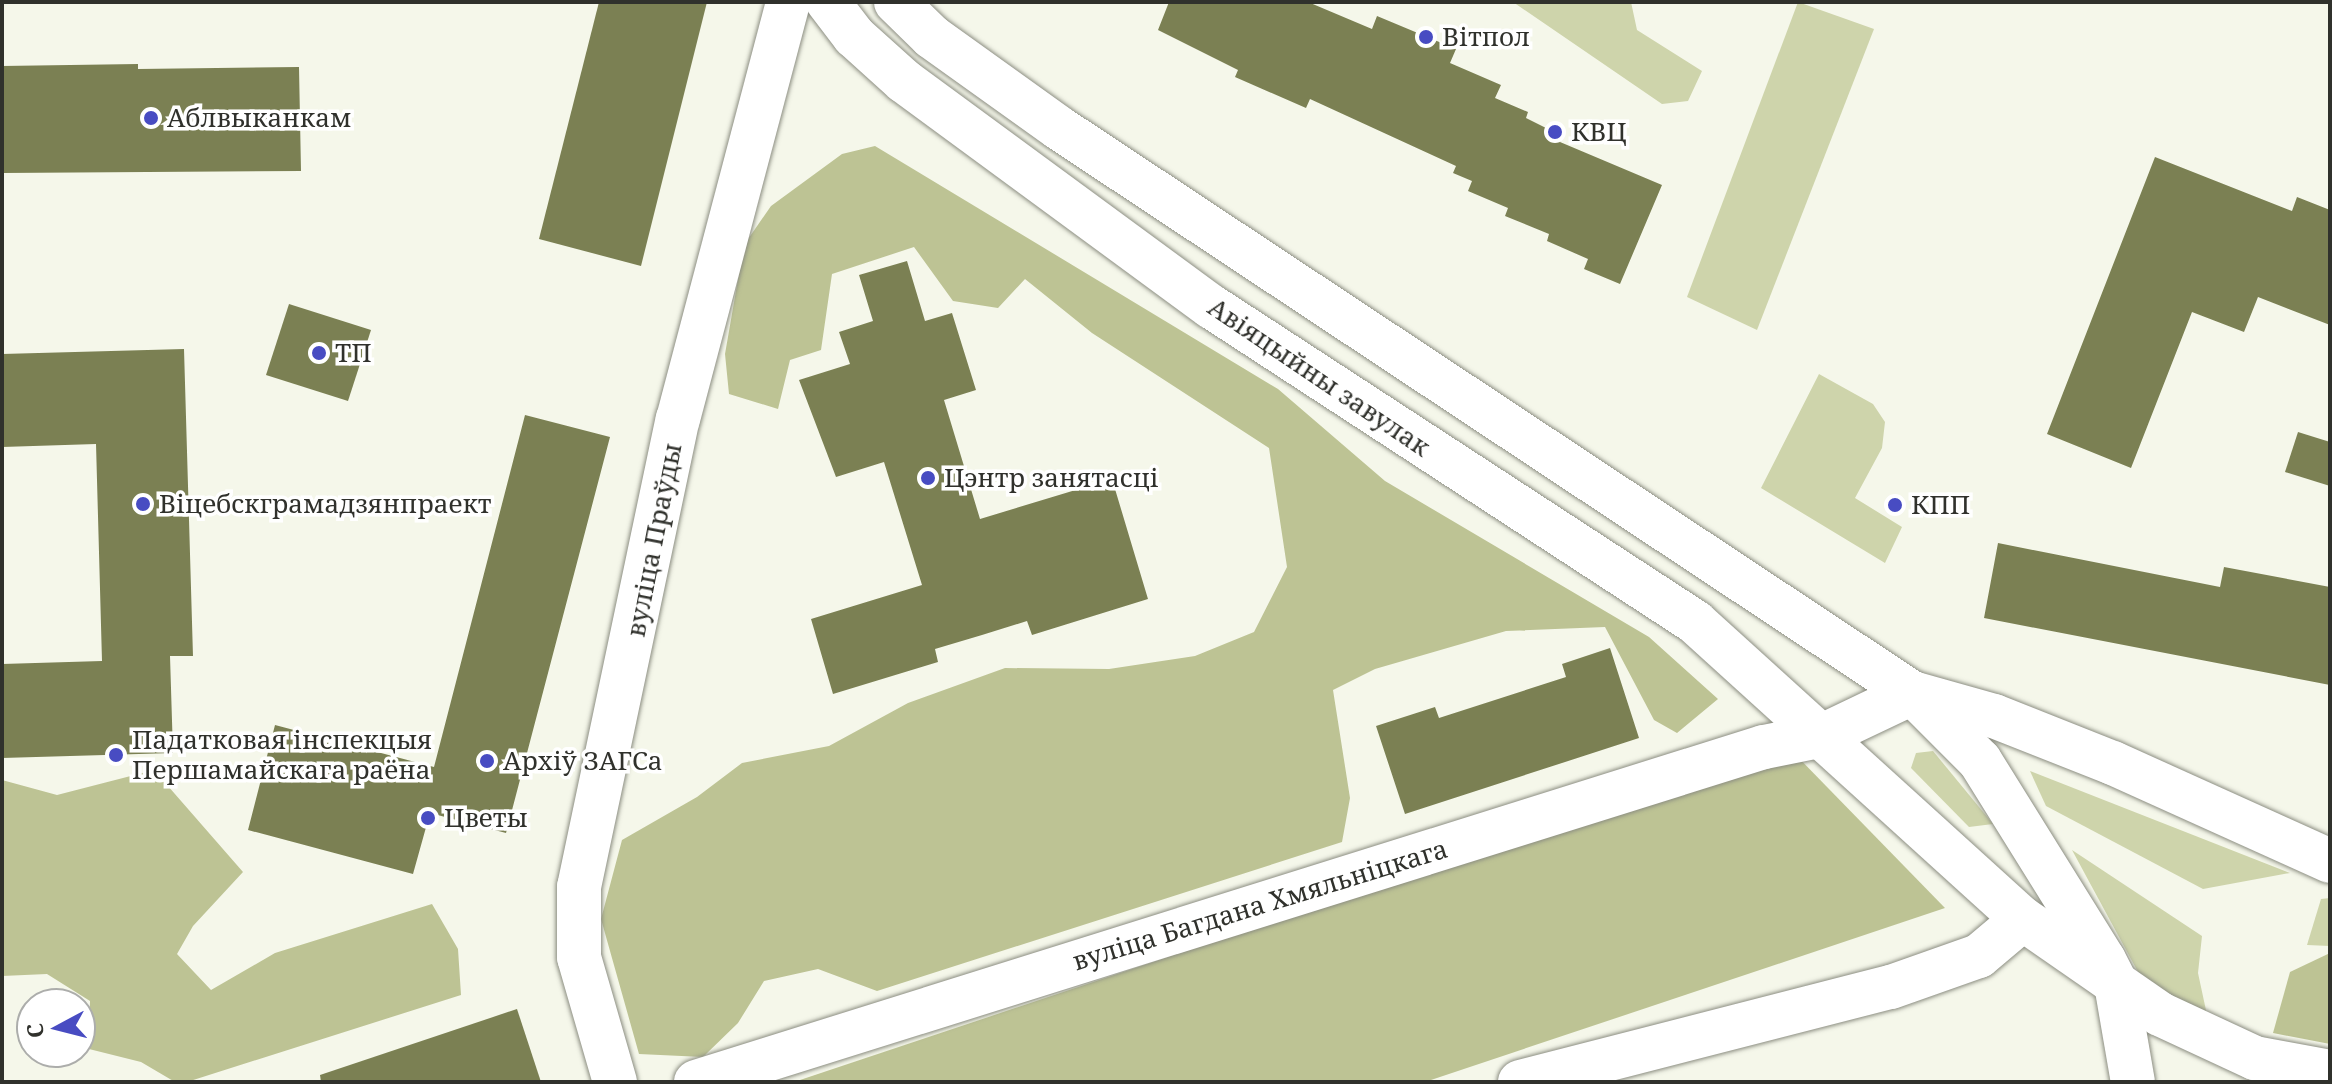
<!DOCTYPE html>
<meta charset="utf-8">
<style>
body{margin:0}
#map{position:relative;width:2332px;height:1084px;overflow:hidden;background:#f5f7ea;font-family:"Noto Serif",serif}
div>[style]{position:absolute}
.green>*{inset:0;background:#ced4ab}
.forest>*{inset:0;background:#bdc394}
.building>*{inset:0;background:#7b8053}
.roads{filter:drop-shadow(0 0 2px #8c8e82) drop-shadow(0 0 2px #8c8e82)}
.street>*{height:44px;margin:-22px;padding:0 22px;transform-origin:22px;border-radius:22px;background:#fff}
.secondary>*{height:44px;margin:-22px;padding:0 22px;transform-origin:22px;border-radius:22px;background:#fff}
.dots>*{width:22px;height:22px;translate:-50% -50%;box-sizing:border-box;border:4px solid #fff;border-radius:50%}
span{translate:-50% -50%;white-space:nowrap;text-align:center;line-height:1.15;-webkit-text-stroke:7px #fff;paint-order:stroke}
.poi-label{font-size:26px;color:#30312c}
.left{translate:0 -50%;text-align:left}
.street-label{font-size:26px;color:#30312c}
.frame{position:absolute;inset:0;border:4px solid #30312c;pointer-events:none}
.north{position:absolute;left:16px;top:988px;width:80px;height:80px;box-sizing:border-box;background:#fff;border:2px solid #acadab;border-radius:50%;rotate:263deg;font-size:22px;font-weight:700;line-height:32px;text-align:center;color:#30312c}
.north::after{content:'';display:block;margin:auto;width:28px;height:36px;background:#484cc2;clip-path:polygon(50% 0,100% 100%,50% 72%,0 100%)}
</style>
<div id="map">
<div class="green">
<div style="clip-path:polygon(1513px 2px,1631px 2px,1637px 30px,1702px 71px,1688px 101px,1662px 104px)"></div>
<div style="clip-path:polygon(1798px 2px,1874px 29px,1757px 330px,1687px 297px)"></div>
<div style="clip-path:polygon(1819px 374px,1873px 404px,1885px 422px,1882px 448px,1855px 498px,1902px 527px,1885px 563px,1761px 488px)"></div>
<div style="clip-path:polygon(1933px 751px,1993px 824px,1969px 827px,1911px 768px,1916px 753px)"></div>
<div style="clip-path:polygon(2030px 771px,2290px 873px,2203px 889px,2046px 806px)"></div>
<div style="clip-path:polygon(2072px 850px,2202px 936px,2198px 973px,2207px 1015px,2171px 1003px,2138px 972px)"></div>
<div style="clip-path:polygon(2330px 898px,2330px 946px,2307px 945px,2321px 899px)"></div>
</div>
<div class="forest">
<div style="clip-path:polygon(875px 146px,1278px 389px,1385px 481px,1649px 637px,1718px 699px,1677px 733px,1654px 720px,1605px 627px,1506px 631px,1375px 669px,1333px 690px,1350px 798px,1342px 842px,877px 991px,818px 969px,764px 981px,738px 1023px,703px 1057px,639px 1054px,601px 919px,622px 840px,697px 797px,742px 763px,829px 746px,908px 703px,1005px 668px,1109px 669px,1195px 656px,1254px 632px,1287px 567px,1269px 448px,1092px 333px,1025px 279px,998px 308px,953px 301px,914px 247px,832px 274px,821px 350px,790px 360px,778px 409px,729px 394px,725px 354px,744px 245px,771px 206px,842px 154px)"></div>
<div style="clip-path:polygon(1790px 749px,1945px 908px,1425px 1082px,794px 1082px)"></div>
<div style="clip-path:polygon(154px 770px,243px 872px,193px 926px,177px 954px,211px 990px,275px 953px,432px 904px,458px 949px,461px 995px,187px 1082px,175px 1082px,141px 1062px,89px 1049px,90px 1001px,47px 974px,2px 976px,2px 780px,57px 795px)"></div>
<div style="clip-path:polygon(2330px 953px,2330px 1044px,2273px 1033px,2290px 972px)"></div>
</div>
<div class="building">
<div style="clip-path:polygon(599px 2px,707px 2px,641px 266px,539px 239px)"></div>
<div style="clip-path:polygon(1169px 2px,1308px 2px,1372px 29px,1377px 16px,1456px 49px,1450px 63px,1501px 85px,1495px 98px,1528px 112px,1526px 118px,1562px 136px,1560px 142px,1662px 185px,1620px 284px,1584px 269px,1588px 259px,1547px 241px,1549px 234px,1505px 216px,1508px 208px,1468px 191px,1472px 181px,1453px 173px,1456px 166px,1310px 99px,1306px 108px,1235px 77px,1238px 70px,1158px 30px)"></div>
<div style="clip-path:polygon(138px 64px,138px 69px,299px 67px,301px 171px,2px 173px,2px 66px)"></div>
<div style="clip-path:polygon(2155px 157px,2292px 211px,2297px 197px,2330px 210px,2330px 325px,2258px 297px,2244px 332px,2192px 312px,2131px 468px,2047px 434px)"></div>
<div style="clip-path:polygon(907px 261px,925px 321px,952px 313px,976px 390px,944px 400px,980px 519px,1112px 479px,1148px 599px,1032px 635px,1027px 621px,982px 635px,935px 649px,938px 662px,833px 694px,811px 619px,922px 585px,884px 462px,836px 477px,799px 380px,850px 364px,839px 332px,873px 321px,859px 275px)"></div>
<div style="clip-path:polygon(289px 304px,371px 330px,348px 401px,266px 375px)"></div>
<div style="clip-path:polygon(184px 349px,193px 656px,170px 656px,173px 753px,2px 758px,2px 664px,102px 661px,96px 444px,2px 447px,2px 354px)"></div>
<div style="clip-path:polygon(525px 415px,610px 437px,506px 833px,430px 813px,413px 874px,248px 830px,275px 725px,434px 767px)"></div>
<div style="clip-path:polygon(2298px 432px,2330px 442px,2330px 486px,2285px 472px)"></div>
<div style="clip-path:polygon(1998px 543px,2220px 587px,2224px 567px,2330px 587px,2330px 685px,1984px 618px)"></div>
<div style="clip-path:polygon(1610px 648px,1639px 738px,1405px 814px,1376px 726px,1435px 707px,1439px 718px,1566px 677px,1562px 664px)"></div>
<div style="clip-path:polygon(517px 1009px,541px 1082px,321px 1082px,320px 1075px)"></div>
</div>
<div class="roads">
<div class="street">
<div style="left:696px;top:1082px;width:1119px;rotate:-17.42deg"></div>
<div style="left:1764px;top:747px;width:61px;rotate:-11.3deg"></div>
<div style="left:1520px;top:1082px;width:383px;rotate:-14.4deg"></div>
<div style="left:1891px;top:987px;width:93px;rotate:-19.4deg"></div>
<div style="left:1979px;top:956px;width:57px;rotate:-40.1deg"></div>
</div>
<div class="secondary">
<div style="left:828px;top:2px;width:43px;rotate:52.6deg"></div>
<div style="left:854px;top:36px;width:67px;rotate:42deg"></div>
<div style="left:904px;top:81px;width:382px;rotate:36.3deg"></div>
<div style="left:1212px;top:307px;width:577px;rotate:33.11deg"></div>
<div style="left:1695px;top:622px;width:442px;rotate:42.2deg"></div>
<div style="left:2023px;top:919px;width:167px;rotate:34.7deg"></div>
<div style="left:2160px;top:1014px;width:105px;rotate:24.9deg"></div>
<div style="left:2255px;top:1058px;width:76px;rotate:10.6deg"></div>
<div style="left:896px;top:2px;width:50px;rotate:44.2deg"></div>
<div style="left:932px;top:37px;width:156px;rotate:35.6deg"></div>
<div style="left:1059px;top:128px;width:1023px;rotate:33.52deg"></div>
<div style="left:1912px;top:693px;width:96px;rotate:45deg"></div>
<div style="left:1980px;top:761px;width:234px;rotate:58.1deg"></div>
<div style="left:2104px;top:960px;width:27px;rotate:63deg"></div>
<div style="left:2116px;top:984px;width:99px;rotate:80.2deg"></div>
<div style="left:1824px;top:735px;width:98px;rotate:-25.5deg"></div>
<div style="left:1912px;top:693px;width:85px;rotate:15.7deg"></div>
<div style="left:1994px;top:716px;width:128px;rotate:21.6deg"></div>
<div style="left:2113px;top:763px;width:238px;rotate:24.3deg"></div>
<div style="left:615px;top:1082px;width:130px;rotate:-106.1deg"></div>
<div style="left:579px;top:957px;width:70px;rotate:-90deg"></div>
<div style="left:579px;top:887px;width:478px;rotate:-78.1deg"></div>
<div style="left:678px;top:419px;width:431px;rotate:-75.2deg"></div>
</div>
</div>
<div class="dots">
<div style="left:1426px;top:37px;background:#484cc2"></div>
<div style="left:151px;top:118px;background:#484cc2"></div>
<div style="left:1555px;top:132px;background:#484cc2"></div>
<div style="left:319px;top:353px;background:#484cc2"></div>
<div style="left:928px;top:478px;background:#484cc2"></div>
<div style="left:143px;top:504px;background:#484cc2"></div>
<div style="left:1895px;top:505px;background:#484cc2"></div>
<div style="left:116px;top:755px;background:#484cc2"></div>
<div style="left:487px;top:761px;background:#484cc2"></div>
<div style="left:428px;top:818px;background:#484cc2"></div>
</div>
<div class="poi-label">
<span class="left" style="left:1442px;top:37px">Вітпол</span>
<span class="left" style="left:167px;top:118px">Аблвыканкам</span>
<span class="left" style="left:1571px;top:132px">КВЦ</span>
<span class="left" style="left:335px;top:353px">ТП</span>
<span class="left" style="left:944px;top:478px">Цэнтр занятасці</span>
<span class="left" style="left:159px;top:504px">Віцебскграмадзянпраект</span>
<span class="left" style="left:1911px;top:505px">КПП</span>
<span class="left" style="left:132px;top:755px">Падатковая інспекцыя<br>Першамайскага раёна</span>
<span class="left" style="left:503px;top:761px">Архіў ЗАГСа</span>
<span class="left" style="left:444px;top:818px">Цветы</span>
</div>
<div class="street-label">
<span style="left:1319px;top:377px;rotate:34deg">Авіяцыйны завулак</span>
<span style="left:654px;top:540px;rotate:-79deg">вуліца Праўды</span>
<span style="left:1260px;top:905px;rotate:-17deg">вуліца Багдана Хмяльніцкага</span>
</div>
<div class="frame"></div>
<div class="north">С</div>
</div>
